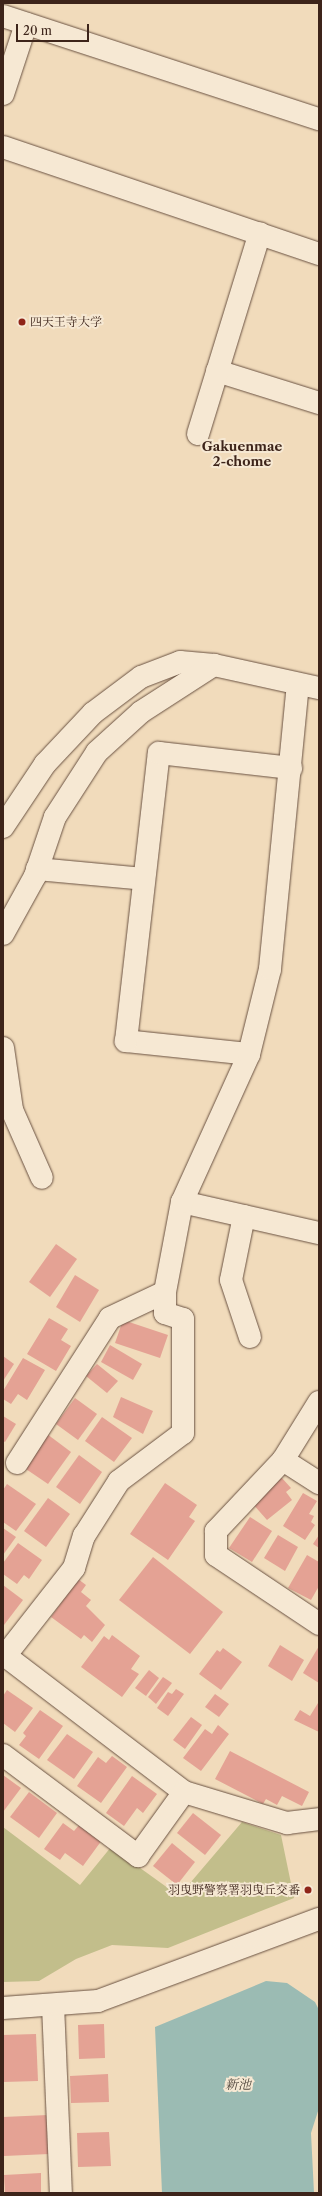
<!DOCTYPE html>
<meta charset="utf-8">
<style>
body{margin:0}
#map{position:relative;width:322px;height:2196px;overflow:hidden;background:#f1dbbb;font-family:"Libre Caslon Text","Noto Serif JP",serif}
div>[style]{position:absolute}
.green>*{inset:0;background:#c2be8b}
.water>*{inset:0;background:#9bbbb3}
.building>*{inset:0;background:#e4a294}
.roads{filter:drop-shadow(0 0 1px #6a5242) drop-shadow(0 0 1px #6a5242)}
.minor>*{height:22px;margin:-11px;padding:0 11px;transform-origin:11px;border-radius:11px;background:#f6e8d3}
.dots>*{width:11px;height:11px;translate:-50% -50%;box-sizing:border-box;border:2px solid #f6e8d3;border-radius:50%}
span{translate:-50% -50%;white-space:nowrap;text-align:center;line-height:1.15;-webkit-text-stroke:4px #f6e8d3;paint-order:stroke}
.poi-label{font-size:12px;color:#3d241a}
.left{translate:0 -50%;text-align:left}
.right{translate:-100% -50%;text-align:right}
.neighbourhood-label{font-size:13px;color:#3d241a;font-weight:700}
.water-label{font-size:13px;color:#544a40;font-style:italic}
.frame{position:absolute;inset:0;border:4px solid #3d241a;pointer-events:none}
.scale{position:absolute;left:16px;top:24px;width:73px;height:18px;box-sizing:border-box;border:2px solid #3d241a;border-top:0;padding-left:5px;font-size:12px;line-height:14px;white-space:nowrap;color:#3d241a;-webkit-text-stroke:3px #f6e8d3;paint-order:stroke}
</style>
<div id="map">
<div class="green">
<div style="clip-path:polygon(242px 1822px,281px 1835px,294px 1898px,168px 1948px,112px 1945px,76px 1959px,39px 1981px,3px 1982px,3px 1827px,80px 1885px,111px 1847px,179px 1896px)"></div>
</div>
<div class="water">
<div style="clip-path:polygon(266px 1981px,287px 1983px,315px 2002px,319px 2010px,319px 2108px,311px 2133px,314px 2193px,162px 2193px,155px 2027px)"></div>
</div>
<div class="building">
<div style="clip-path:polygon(56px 1244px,77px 1259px,50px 1297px,29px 1282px)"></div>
<div style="clip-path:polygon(75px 1275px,99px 1290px,80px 1322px,56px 1307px)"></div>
<div style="clip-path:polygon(49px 1318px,68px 1329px,61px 1340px,71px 1346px,56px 1371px,27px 1354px)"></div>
<div style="clip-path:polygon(123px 1320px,168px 1335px,160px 1358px,115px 1343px)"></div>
<div style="clip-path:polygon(110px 1345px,142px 1364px,133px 1380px,101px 1362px)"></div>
<div style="clip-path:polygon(3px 1356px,14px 1364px,3px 1381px)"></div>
<div style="clip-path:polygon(23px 1358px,45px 1370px,27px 1400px,18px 1394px,11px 1404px,3px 1399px,3px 1391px)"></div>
<div style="clip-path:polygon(97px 1364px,118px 1381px,107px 1393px,86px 1376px)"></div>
<div style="clip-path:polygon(121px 1397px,153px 1411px,143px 1434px,113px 1417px)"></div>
<div style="clip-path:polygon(75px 1398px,97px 1414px,78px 1440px,56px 1424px)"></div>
<div style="clip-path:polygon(3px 1416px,16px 1424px,5px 1442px,3px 1441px)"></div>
<div style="clip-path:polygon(102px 1417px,132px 1438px,114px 1462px,85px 1441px)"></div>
<div style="clip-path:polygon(47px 1434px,71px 1452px,48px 1484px,23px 1467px)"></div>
<div style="clip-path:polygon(79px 1455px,102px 1472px,80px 1504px,56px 1487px)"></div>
<div style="clip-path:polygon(281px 1477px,291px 1488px,286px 1492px,292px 1500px,267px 1520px,253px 1504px)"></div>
<div style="clip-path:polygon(165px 1483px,197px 1505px,189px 1517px,195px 1521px,168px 1560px,130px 1534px)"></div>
<div style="clip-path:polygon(7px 1484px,36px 1504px,16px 1531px,3px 1522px,3px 1490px)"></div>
<div style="clip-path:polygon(303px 1493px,317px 1501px,309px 1514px,314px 1516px,311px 1522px,315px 1525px,305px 1540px,283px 1526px)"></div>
<div style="clip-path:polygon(48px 1498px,70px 1514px,46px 1547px,24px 1531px)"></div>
<div style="clip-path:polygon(250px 1517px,272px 1531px,252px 1562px,229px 1548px)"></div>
<div style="clip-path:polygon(3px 1528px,16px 1537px,3px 1555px)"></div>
<div style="clip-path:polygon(278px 1535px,298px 1547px,285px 1571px,264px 1558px)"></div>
<div style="clip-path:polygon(319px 1535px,319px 1548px,313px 1544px)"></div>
<div style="clip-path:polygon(18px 1543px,42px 1560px,29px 1579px,24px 1575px,17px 1584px,3px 1574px,3px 1563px)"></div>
<div style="clip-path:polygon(307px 1555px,319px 1562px,319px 1586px,311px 1600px,288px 1588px)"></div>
<div style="clip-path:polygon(153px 1557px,223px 1612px,190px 1654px,119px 1600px)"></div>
<div style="clip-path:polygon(78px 1579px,86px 1585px,81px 1592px,91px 1600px,86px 1606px,105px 1625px,92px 1642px,84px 1635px,81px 1639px,51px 1617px)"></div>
<div style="clip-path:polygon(3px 1585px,23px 1600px,4px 1625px,3px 1624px)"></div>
<div style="clip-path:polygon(112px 1635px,140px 1656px,131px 1669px,139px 1674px,122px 1697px,81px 1667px,104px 1636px,109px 1640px)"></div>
<div style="clip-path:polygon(280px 1645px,304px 1660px,292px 1681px,268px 1666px)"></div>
<div style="clip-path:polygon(319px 1646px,319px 1683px,303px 1673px)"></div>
<div style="clip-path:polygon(223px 1648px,242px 1662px,221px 1690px,199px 1674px,217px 1650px,220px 1652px)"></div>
<div style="clip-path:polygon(149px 1670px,159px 1678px,146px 1696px,135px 1688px)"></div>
<div style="clip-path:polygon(163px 1677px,172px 1683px,156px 1704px,148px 1697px)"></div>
<div style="clip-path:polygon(176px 1689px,184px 1694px,168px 1716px,157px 1708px,168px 1692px,172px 1694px)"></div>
<div style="clip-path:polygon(7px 1690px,33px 1708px,15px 1732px,3px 1723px,3px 1696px)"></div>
<div style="clip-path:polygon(215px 1694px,229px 1704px,219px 1717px,205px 1707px)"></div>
<div style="clip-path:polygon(318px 1703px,319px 1704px,319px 1732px,294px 1720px,300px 1710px,310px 1716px)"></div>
<div style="clip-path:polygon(40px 1710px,63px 1726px,39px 1759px,19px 1745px,26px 1736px,23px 1733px)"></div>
<div style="clip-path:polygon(191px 1717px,202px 1725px,185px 1749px,173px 1740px)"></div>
<div style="clip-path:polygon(218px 1725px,229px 1734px,201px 1771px,183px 1758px,205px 1729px,212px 1734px)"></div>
<div style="clip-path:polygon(67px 1734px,93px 1752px,74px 1779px,47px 1760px)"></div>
<div style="clip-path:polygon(230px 1751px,309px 1792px,302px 1806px,282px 1796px,277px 1805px,266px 1799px,263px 1804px,215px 1779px)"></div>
<div style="clip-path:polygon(112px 1756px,127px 1767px,101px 1803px,77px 1786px,98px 1757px,106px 1763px)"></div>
<div style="clip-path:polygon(3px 1775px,21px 1788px,3px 1812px)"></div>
<div style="clip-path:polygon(132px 1776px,157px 1794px,143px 1813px,137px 1808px,124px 1826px,106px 1813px)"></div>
<div style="clip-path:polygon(29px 1792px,57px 1813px,39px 1838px,10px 1817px)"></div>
<div style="clip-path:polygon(193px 1813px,221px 1835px,205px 1855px,177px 1833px)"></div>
<div style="clip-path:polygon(63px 1823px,74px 1831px,80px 1824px,102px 1840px,83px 1866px,65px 1853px,60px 1860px,44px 1849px)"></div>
<div style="clip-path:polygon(172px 1843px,195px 1862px,177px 1885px,153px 1866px)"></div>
<div style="clip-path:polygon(104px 2024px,105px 2058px,79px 2059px,78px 2025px)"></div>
<div style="clip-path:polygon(36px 2034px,38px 2081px,3px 2082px,3px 2035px)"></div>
<div style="clip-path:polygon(108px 2074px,109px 2102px,71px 2103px,70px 2076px)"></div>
<div style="clip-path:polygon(48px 2115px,49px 2154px,4px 2156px,3px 2117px)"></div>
<div style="clip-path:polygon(109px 2132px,111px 2166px,78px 2167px,77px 2133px)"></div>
<div style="clip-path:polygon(41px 2173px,41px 2193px,5px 2193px,4px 2175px)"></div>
</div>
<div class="roads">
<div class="minor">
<div style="left:3px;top:16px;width:332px;rotate:18.1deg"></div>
<div style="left:3px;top:94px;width:74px;rotate:-71.8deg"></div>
<div style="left:3px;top:147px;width:334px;rotate:18.7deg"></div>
<div style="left:217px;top:371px;width:107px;rotate:17.4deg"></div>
<div style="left:198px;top:434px;width:210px;rotate:-72.9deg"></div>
<div style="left:3px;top:827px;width:76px;rotate:-56.3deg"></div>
<div style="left:45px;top:764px;width:70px;rotate:-46.7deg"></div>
<div style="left:93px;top:713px;width:60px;rotate:-36.9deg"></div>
<div style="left:141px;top:677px;width:42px;rotate:-21deg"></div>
<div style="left:180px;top:662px;width:34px;rotate:5deg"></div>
<div style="left:214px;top:665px;width:107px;rotate:12.4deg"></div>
<div style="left:37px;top:869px;width:107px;rotate:5.3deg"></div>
<div style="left:3px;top:934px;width:66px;rotate:-61.1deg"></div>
<div style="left:35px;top:876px;width:62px;rotate:-71.3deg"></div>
<div style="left:55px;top:817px;width:77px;rotate:-57.1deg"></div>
<div style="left:97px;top:752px;width:59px;rotate:-42.3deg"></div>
<div style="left:141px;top:712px;width:87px;rotate:-32.8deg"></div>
<div style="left:3px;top:1048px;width:63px;rotate:81.7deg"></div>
<div style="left:12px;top:1110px;width:74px;rotate:66.2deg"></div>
<div style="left:249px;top:1054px;width:124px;rotate:-174deg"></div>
<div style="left:126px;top:1041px;width:290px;rotate:-83.5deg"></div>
<div style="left:159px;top:753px;width:133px;rotate:6.5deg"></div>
<div style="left:182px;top:1202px;width:140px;rotate:12.8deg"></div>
<div style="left:244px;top:1216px;width:65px;rotate:101.5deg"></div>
<div style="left:231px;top:1280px;width:60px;rotate:71.6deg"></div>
<div style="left:319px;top:1402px;width:68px;rotate:121.8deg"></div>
<div style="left:283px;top:1460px;width:98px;rotate:133.3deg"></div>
<div style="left:216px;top:1531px;width:24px;rotate:90deg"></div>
<div style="left:216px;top:1555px;width:124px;rotate:33.8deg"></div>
<div style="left:283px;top:1460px;width:43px;rotate:32.6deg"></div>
<div style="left:17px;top:1463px;width:172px;rotate:-57.3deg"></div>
<div style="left:110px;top:1318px;width:61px;rotate:-25.3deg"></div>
<div style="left:3px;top:1654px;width:228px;rotate:37.3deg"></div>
<div style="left:184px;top:1792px;width:108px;rotate:16.8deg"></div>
<div style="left:287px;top:1823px;width:32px;rotate:-7deg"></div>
<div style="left:5px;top:1656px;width:112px;rotate:-51.9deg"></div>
<div style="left:74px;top:1568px;width:34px;rotate:-73deg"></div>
<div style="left:84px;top:1536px;width:65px;rotate:-57.5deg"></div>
<div style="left:119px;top:1481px;width:80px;rotate:-36.9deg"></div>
<div style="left:183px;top:1433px;width:114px;rotate:-90deg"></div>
<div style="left:183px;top:1319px;width:19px;rotate:-162deg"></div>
<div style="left:165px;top:1313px;width:21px;rotate:-90deg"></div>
<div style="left:165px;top:1292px;width:92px;rotate:-79.3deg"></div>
<div style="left:182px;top:1202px;width:162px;rotate:-65.6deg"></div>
<div style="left:249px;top:1054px;width:88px;rotate:-76.1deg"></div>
<div style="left:270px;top:969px;width:285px;rotate:-84.4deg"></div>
<div style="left:3px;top:1755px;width:169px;rotate:36.8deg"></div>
<div style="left:138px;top:1856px;width:79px;rotate:-54.3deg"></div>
<div style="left:53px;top:2005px;width:188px;rotate:87.6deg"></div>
<div style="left:3px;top:2008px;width:95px;rotate:-4.2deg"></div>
<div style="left:98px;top:2001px;width:236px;rotate:-20.4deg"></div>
</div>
</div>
<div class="dots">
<div style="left:22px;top:322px;background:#8f2418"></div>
<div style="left:308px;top:1890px;background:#8f2418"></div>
</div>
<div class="poi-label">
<span class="left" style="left:30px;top:322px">四天王寺大学</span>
<span class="right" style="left:300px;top:1890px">羽曳野警察署羽曳丘交番</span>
</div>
<div class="neighbourhood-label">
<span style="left:242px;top:454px">Gakuenmae<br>2-chome</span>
</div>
<div class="water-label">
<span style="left:238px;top:2084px">新池</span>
</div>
<div class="frame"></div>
<div class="scale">20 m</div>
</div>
